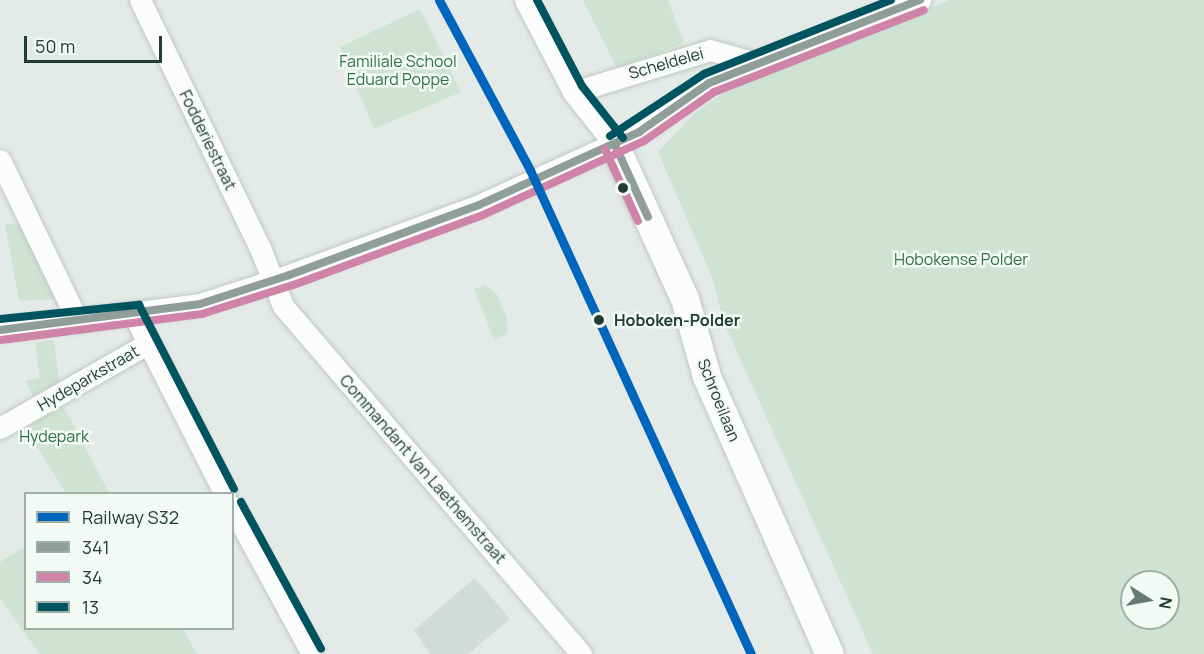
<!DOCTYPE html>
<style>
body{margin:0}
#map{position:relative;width:1204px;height:654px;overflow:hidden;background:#e4eae7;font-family:Manrope,sans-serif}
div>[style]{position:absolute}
.built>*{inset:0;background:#d2dbd7}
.green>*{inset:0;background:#cee3d3}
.roads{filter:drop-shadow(0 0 2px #c1c7c4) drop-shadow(0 0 2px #c1c7c4)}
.street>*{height:21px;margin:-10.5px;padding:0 10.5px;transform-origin:10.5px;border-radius:10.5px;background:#fbfcfb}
.secondary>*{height:28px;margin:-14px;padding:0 14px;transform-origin:14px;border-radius:14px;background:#fbfcfb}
.bus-1>*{height:8px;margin:-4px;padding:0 4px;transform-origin:4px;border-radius:4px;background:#909e99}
.bus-2>*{height:8px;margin:-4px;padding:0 4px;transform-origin:4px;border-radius:4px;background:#d083a8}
.bus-3>*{height:8px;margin:-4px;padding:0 4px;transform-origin:4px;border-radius:4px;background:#005460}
.rail-1>*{height:9px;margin:-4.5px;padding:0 4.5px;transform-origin:4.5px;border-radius:4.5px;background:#0065bd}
.dots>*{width:16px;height:16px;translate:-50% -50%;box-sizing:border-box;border:3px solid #f3f9f5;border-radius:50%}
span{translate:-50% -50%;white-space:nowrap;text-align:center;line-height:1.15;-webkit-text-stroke:5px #f3f9f5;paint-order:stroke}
.park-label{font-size:16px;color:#2d7342}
.street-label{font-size:16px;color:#223d33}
.stop-label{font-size:16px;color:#223d33;font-weight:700}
.left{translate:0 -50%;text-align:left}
.legend{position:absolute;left:24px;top:492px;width:210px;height:138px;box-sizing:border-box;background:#f3f9f5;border:2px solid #9faea7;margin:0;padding:8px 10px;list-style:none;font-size:18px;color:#223d33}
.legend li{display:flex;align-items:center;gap:12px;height:30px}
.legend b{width:30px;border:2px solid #9faea7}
.north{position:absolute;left:1120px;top:570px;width:60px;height:60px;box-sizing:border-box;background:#f3f9f5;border:2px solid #9faea7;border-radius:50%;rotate:101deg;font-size:16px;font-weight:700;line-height:24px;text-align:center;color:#223d33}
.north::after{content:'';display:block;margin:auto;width:21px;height:27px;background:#667a72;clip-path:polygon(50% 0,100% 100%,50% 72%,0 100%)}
.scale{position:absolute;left:24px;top:36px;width:138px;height:27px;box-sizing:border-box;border:3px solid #223d33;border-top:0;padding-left:8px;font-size:18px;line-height:21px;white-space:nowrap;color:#223d33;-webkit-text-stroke:4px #f3f9f5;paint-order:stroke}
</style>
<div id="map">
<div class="built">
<div style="clip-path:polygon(475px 578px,510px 619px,468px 654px,430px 654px,414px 630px)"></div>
</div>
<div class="green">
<div style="clip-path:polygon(583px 0,668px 0,684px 43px,617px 68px)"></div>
<div style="clip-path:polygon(evenodd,950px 0,1204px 0,1204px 654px,873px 654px,724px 323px,712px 277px,658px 152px,695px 113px,722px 94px,950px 0,1132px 582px,1168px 582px,1168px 618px,1132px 618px,1132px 582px)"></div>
<div style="clip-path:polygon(420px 9px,461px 92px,374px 129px,340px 47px)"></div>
<div style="clip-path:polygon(5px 224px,22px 225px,56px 299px,19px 301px)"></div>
<div style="clip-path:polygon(484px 285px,497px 294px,507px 318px,507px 334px,494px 340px,474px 289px)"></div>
<div style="clip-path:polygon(54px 340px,59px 382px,33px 396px,26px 381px,40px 378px,35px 343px)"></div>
<div style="clip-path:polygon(61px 405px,70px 418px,109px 493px,66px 493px,25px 428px)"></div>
<div style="clip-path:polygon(25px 547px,26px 628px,183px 629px,197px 654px,40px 654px,0 599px,0 562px)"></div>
</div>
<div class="roads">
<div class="street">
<div style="left:140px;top:0;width:276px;rotate:64.2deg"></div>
<div style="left:260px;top:248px;width:62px;rotate:68.4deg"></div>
<div style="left:283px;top:306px;width:458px;rotate:49.4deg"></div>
<div style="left:525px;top:0;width:104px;rotate:62.4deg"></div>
<div style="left:573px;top:92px;width:68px;rotate:51.6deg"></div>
<div style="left:573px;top:92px;width:143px;rotate:-17deg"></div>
<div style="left:710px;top:50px;width:51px;rotate:15.9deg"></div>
<div style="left:0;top:160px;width:179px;rotate:64.2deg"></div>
<div style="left:133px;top:313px;width:203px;rotate:63.1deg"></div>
<div style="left:0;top:330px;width:202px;rotate:-7.4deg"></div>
<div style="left:200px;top:304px;width:94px;rotate:-18deg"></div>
<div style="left:289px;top:275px;width:202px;rotate:-20.2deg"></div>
<div style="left:479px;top:205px;width:176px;rotate:-24.5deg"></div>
<div style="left:639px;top:132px;width:85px;rotate:-35deg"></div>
<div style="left:709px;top:83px;width:227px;rotate:-21.5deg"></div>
<div style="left:0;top:428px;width:167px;rotate:-29.8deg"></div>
<div style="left:232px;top:507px;width:167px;rotate:61.4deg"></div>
</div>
<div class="secondary">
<div style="left:615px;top:145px;width:169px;rotate:65.6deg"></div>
<div style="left:685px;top:299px;width:81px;rotate:74.2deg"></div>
<div style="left:707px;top:377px;width:303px;rotate:66.1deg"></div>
</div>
</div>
<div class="bus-1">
<div style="left:615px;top:145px;width:79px;rotate:65.4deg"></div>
<div style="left:0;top:330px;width:202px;rotate:-7.4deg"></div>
<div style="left:200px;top:304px;width:94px;rotate:-18deg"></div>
<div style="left:289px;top:275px;width:202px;rotate:-20.2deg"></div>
<div style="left:479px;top:205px;width:176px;rotate:-24.5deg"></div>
<div style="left:639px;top:132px;width:85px;rotate:-35deg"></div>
<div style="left:709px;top:83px;width:227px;rotate:-21.5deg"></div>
</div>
<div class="bus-2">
<div style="left:605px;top:149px;width:79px;rotate:65.4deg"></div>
<div style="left:1px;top:340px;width:203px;rotate:-7.4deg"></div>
<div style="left:202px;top:314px;width:96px;rotate:-17.7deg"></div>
<div style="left:293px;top:285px;width:202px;rotate:-20.2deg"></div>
<div style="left:483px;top:215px;width:177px;rotate:-24.7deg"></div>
<div style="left:644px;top:141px;width:85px;rotate:-35deg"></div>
<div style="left:714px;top:92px;width:225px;rotate:-21.3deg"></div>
</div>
<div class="bus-3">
<div style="left:537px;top:0;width:97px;rotate:62.4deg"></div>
<div style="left:582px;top:86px;width:66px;rotate:51.7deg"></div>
<div style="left:610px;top:136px;width:113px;rotate:-33.4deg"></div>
<div style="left:704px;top:74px;width:201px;rotate:-21.6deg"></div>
<div style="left:0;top:319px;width:140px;rotate:-5.8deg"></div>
<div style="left:139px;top:305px;width:207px;rotate:62.7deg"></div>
<div style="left:241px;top:502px;width:167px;rotate:61.4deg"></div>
</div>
<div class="rail-1">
<div style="left:439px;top:0;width:193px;rotate:61.8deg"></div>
<div style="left:530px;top:170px;width:532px;rotate:65.46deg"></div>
</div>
<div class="dots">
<div style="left:623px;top:188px;background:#223d33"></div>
<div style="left:599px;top:320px;background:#223d33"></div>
</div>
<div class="park-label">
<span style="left:398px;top:70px">Familiale School<br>Eduard Poppe</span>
<span style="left:961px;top:259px">Hobokense Polder</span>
<span style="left:54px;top:436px">Hydepark</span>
</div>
<div class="street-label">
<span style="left:666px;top:63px;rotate:-16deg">Scheldelei</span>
<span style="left:208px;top:140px;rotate:64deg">Fodderiestraat</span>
<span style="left:88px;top:378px;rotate:-30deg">Hydeparkstraat</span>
<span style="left:719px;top:400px;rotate:68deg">Schroeilaan</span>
<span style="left:423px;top:469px;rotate:49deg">Commandant Van Laethemstraat</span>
</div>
<div class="stop-label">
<span class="left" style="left:614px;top:320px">Hoboken-Polder</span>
</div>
<ul class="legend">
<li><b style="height:8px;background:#0065bd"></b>Railway S32</li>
<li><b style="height:8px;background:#909e99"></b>341</li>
<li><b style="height:8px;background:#d083a8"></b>34</li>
<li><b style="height:8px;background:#005460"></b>13</li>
</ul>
<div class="north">N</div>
<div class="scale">50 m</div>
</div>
